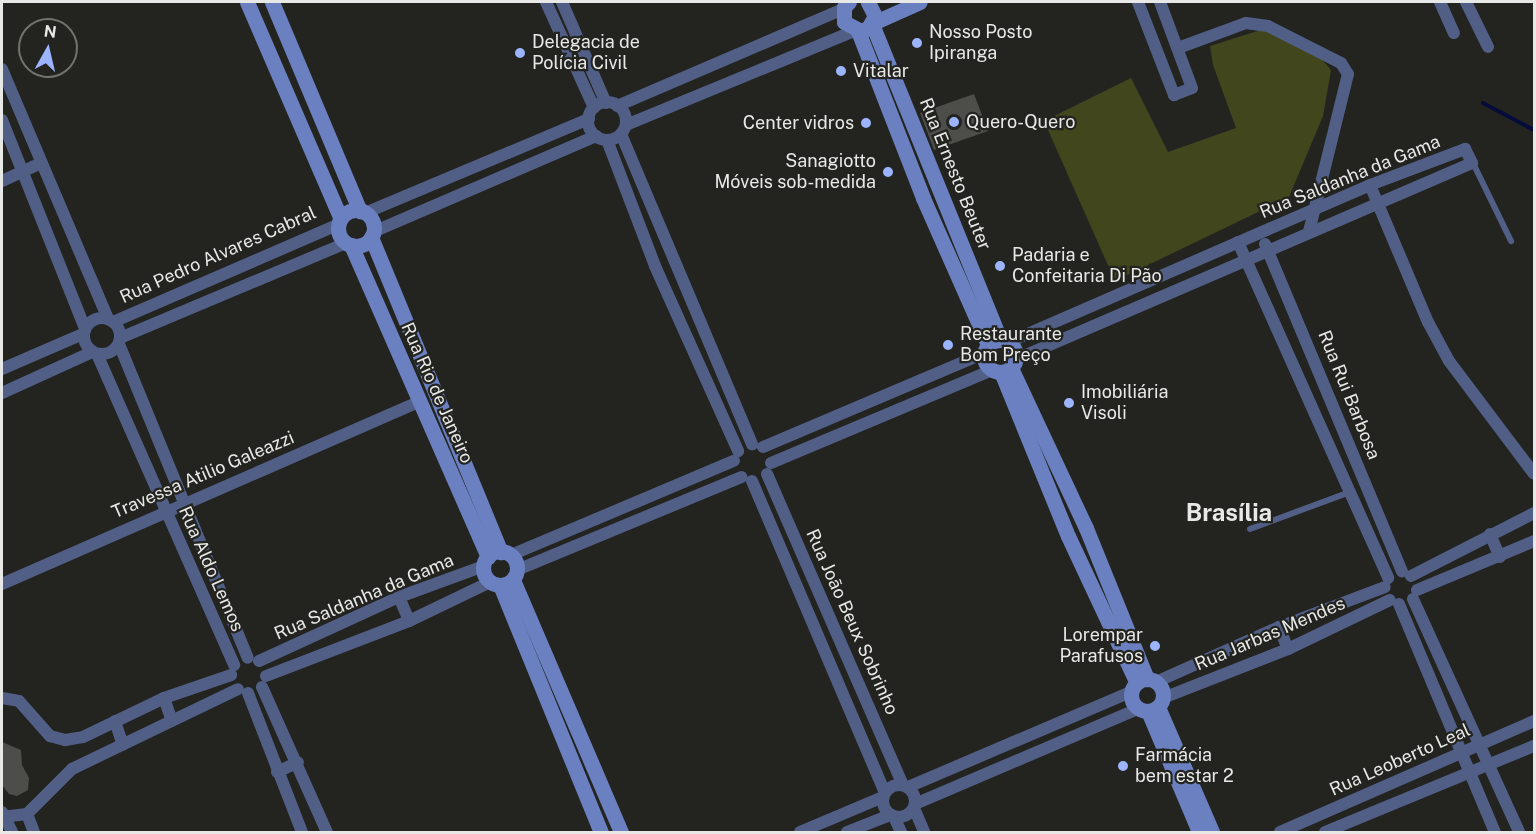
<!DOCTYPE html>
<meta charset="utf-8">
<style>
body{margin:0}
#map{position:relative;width:1536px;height:834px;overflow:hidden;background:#232420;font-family:"Public Sans",sans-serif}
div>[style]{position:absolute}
.green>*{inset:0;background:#42461d}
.stream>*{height:4px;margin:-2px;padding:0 2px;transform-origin:2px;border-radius:2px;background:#060c3a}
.building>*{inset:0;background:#4d4d4a}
.lane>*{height:6px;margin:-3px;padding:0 3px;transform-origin:3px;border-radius:3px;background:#515f87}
.street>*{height:12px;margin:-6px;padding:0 6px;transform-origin:6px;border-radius:6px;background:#515f87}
.street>.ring{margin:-6px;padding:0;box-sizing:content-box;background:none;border:12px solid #515f87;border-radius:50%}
.secondary>*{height:15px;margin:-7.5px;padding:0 7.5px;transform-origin:7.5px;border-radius:7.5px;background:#6b80c0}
.secondary>.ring{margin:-7.5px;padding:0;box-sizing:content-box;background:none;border:15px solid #6b80c0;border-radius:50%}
.dots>*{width:16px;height:16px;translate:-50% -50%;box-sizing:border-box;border:3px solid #232420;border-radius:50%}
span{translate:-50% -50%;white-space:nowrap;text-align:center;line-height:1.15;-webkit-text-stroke:4.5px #232420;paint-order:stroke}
.poi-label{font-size:18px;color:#e8e8e6}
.left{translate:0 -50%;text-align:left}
.right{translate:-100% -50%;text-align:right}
.street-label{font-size:18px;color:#e8e8e6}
.district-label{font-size:24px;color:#e8e8e6;font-weight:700}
.frame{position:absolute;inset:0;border:3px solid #e8e8e6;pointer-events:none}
.north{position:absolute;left:18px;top:18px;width:60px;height:60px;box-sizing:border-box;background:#232420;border:2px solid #72726f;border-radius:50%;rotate:8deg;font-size:16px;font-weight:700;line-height:24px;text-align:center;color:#e8e8e6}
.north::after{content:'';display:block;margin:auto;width:21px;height:27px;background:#9bb4fd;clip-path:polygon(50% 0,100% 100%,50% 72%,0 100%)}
</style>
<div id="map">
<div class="green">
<div style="clip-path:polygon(1267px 28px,1313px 49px,1331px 70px,1323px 116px,1289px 197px,1115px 281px,1044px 121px,1131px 78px,1168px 152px,1236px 128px,1213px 65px,1210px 46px)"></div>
</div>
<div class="stream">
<div style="left:1483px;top:103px;width:58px;rotate:27.9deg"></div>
</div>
<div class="building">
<div style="clip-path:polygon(974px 94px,988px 131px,934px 150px,920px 113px)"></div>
<div style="clip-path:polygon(2px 742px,21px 750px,22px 765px,29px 778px,28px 790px,17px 796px,9px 794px,2px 785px)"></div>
</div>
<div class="lane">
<div style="left:1473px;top:163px;width:87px;rotate:64deg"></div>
<div style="left:1250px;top:529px;width:107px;rotate:-20.3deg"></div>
</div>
<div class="street">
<div style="left:546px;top:2px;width:116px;rotate:65.6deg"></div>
<div style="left:562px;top:2px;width:110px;rotate:66.5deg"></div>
<div style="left:1138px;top:2px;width:100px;rotate:68.8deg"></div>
<div style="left:1174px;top:95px;width:19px;rotate:-21deg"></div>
<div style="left:1192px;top:88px;width:92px;rotate:-110.4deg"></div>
<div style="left:1440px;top:2px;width:34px;rotate:66deg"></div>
<div style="left:1466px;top:2px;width:50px;rotate:63.9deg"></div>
<div style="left:1178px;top:48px;width:72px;rotate:-20.2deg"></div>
<div style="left:1246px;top:23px;width:22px;rotate:8deg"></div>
<div style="left:1268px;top:26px;width:82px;rotate:26.9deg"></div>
<div style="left:1341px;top:63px;width:13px;rotate:58deg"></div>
<div style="left:1348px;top:74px;width:163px;rotate:103.9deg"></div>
<div style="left:2px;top:69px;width:272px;rotate:67deg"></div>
<div class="ring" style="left:588px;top:102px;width:26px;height:26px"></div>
<div style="left:617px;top:106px;width:246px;rotate:-23.2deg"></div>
<div style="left:2px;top:120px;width:225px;rotate:68.3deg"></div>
<div style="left:626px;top:125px;width:247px;rotate:-22.4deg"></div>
<div style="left:621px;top:134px;width:337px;rotate:67.1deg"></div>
<div style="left:607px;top:140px;width:135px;rotate:69.1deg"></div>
<div style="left:655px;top:266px;width:203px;rotate:65.8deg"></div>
<div style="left:2px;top:181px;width:43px;rotate:-24.8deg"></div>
<div style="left:1370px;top:185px;width:149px;rotate:67.1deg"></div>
<div style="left:1428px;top:322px;width:44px;rotate:61.7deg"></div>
<div style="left:1449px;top:361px;width:141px;rotate:53deg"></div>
<div style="left:365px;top:213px;width:243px;rotate:-22.8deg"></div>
<div style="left:373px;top:232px;width:243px;rotate:-23.3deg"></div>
<div style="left:1238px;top:242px;width:368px;rotate:65.9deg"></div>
<div style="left:1265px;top:244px;width:355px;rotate:67.3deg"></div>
<div class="ring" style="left:84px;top:318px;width:24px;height:24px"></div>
<div style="left:113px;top:322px;width:246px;rotate:-23.4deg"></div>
<div style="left:120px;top:338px;width:245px;rotate:-22.8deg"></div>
<div style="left:1009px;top:342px;width:394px;rotate:-23.5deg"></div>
<div style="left:1370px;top:185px;width:102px;rotate:-20.8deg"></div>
<div style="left:1465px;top:149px;width:16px;rotate:63deg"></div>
<div style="left:1472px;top:163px;width:496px;rotate:156.7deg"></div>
<div style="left:119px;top:344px;width:339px;rotate:67.7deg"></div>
<div style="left:97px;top:354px;width:340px;rotate:66.2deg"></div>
<div style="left:2px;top:369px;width:88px;rotate:-23.4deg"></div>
<div style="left:2px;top:393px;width:99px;rotate:-24.5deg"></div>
<div style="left:763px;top:447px;width:240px;rotate:-23deg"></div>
<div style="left:771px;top:463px;width:240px;rotate:-22.8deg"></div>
<div style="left:767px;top:474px;width:339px;rotate:66.4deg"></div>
<div style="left:752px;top:481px;width:339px;rotate:66.9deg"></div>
<div style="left:1490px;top:534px;width:25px;rotate:67deg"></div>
<div style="left:511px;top:555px;width:242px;rotate:-22.9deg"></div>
<div style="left:517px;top:570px;width:243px;rotate:-22.5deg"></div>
<div style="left:1411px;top:576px;width:138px;rotate:-27.1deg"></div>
<div style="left:2px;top:584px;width:455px;rotate:-23.6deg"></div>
<div style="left:1417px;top:590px;width:127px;rotate:-22.7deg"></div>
<div style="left:399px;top:597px;width:26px;rotate:67deg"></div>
<div style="left:1413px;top:599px;width:256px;rotate:65.5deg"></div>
<div style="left:1399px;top:604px;width:247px;rotate:67.2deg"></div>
<div style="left:1279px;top:627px;width:24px;rotate:68deg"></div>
<div style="left:259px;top:661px;width:154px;rotate:-24.6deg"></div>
<div style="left:399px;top:597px;width:90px;rotate:-20deg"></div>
<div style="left:266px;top:676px;width:153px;rotate:-21deg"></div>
<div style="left:409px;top:621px;width:90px;rotate:-25.7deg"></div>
<div style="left:1156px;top:682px;width:135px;rotate:-24.1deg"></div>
<div style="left:1279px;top:627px;width:113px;rotate:-20.7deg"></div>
<div style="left:262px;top:687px;width:159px;rotate:65.9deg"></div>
<div style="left:248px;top:693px;width:149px;rotate:68.8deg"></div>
<div style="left:2px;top:698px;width:17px;rotate:10deg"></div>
<div style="left:19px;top:701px;width:47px;rotate:48.5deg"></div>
<div style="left:50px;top:736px;width:16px;rotate:15deg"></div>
<div style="left:65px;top:740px;width:18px;rotate:-9deg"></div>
<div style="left:83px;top:737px;width:90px;rotate:-25.7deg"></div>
<div style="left:164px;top:698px;width:71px;rotate:-18.9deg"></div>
<div style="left:164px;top:698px;width:24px;rotate:71deg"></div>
<div style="left:1163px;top:698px;width:134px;rotate:-21.4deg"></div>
<div style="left:1288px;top:649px;width:113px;rotate:-25.7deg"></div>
<div style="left:115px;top:721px;width:25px;rotate:72deg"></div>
<div style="left:277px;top:772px;width:23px;rotate:-25deg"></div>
<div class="ring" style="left:883px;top:785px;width:20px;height:20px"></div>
<div style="left:908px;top:787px;width:242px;rotate:-23.1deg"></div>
<div style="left:915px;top:804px;width:242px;rotate:-23.1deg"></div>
<div style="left:914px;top:808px;width:26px;rotate:67deg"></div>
<div style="left:2px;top:812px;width:22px;rotate:63deg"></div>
<div style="left:27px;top:814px;width:19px;rotate:69deg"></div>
<div style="left:2px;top:817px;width:25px;rotate:-7deg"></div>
<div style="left:27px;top:814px;width:64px;rotate:-45deg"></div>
<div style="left:72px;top:769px;width:184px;rotate:-25.7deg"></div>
<div style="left:894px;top:817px;width:17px;rotate:65deg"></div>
<div style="left:800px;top:832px;width:90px;rotate:-22.9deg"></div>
<div style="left:847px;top:832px;width:46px;rotate:-21.6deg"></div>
<div style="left:1280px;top:832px;width:277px;rotate:-23.6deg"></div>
<div style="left:1325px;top:832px;width:226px;rotate:-22.4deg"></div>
</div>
<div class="secondary">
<div style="left:247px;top:2px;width:236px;rotate:66.6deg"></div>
<div style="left:272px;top:2px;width:227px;rotate:67.2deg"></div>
<div style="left:849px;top:2px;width:7px;rotate:135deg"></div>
<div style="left:844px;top:7px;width:15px;rotate:90deg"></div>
<div style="left:844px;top:22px;width:19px;rotate:28deg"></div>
<div style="left:861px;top:31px;width:8px;rotate:-23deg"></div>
<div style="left:868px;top:28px;width:14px;rotate:-60deg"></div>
<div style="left:875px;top:16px;width:16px;rotate:-117deg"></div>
<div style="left:873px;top:23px;width:51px;rotate:-24.1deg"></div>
<div style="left:872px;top:24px;width:341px;rotate:67.9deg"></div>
<div style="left:858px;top:31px;width:179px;rotate:68.7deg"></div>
<div style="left:923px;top:198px;width:161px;rotate:66.1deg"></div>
<div class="ring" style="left:338px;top:210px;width:21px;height:21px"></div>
<div style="left:371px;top:237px;width:341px;rotate:67.6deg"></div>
<div style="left:351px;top:245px;width:341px;rotate:66.3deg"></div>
<div class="ring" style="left:984px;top:340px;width:17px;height:17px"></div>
<div style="left:1011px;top:368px;width:177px;rotate:64.9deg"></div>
<div style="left:1086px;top:528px;width:163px;rotate:68deg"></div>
<div style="left:1001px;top:372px;width:177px;rotate:67.8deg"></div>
<div style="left:1068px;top:536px;width:162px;rotate:64.9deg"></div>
<div class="ring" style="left:483px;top:551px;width:19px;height:19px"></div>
<div style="left:513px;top:580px;width:274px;rotate:66.8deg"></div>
<div style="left:500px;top:585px;width:267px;rotate:67.8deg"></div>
<div class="ring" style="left:1131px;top:679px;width:17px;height:17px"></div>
<div style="left:1158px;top:707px;width:136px;rotate:66.6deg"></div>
<div style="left:1148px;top:711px;width:131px;rotate:67.1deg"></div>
</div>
<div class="dots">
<div style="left:917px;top:43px;background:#9bb4fd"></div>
<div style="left:520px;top:53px;background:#9bb4fd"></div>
<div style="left:841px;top:71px;background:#9bb4fd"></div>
<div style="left:954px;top:122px;background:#9bb4fd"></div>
<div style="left:866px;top:123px;background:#9bb4fd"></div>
<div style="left:888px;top:172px;background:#9bb4fd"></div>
<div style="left:1000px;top:266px;background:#9bb4fd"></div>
<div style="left:948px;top:345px;background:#9bb4fd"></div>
<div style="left:1069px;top:403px;background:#9bb4fd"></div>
<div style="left:1155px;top:646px;background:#9bb4fd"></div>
<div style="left:1123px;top:766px;background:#9bb4fd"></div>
</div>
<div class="poi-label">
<span class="left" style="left:929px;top:43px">Nosso Posto<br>Ipiranga</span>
<span class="left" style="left:532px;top:53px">Delegacia de<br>Polícia Civil</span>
<span class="left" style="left:853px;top:71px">Vitalar</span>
<span class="left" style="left:966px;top:122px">Quero-Quero</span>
<span class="right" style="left:854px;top:123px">Center vidros</span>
<span class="right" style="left:876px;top:172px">Sanagiotto<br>Móveis sob-medida</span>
<span class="left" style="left:1012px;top:266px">Padaria e<br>Confeitaria Di Pão</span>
<span class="left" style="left:960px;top:345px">Restaurante<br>Bom Preço</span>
<span class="left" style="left:1081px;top:403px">Imobiliária<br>Visoli</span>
<span class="right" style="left:1143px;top:646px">Lorempar<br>Parafusos</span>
<span class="left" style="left:1135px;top:766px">Farmácia<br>bem estar 2</span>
</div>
<div class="street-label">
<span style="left:955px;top:174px;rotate:68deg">Rua Ernesto Beuter</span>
<span style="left:1350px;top:177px;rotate:-22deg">Rua Saldanha da Gama</span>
<span style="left:218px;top:255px;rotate:-24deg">Rua Pedro Alvares Cabral</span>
<span style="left:437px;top:393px;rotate:66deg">Rua Rio de Janeiro</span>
<span style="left:1349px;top:395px;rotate:68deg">Rua Rui Barbosa</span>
<span style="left:203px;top:475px;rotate:-23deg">Travessa Atilio Galeazzi</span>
<span style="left:211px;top:569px;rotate:66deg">Rua Aldo Lemos</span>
<span style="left:364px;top:597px;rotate:-23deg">Rua Saldanha da Gama</span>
<span style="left:852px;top:622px;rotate:66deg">Rua João Beux Sobrinho</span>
<span style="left:1270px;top:634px;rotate:-23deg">Rua Jarbas Mendes</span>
<span style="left:1400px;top:760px;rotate:-24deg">Rua Leoberto Leal</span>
</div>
<div class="district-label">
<span style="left:1229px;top:513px">Brasília</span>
</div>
<div class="frame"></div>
<div class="north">N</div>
</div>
